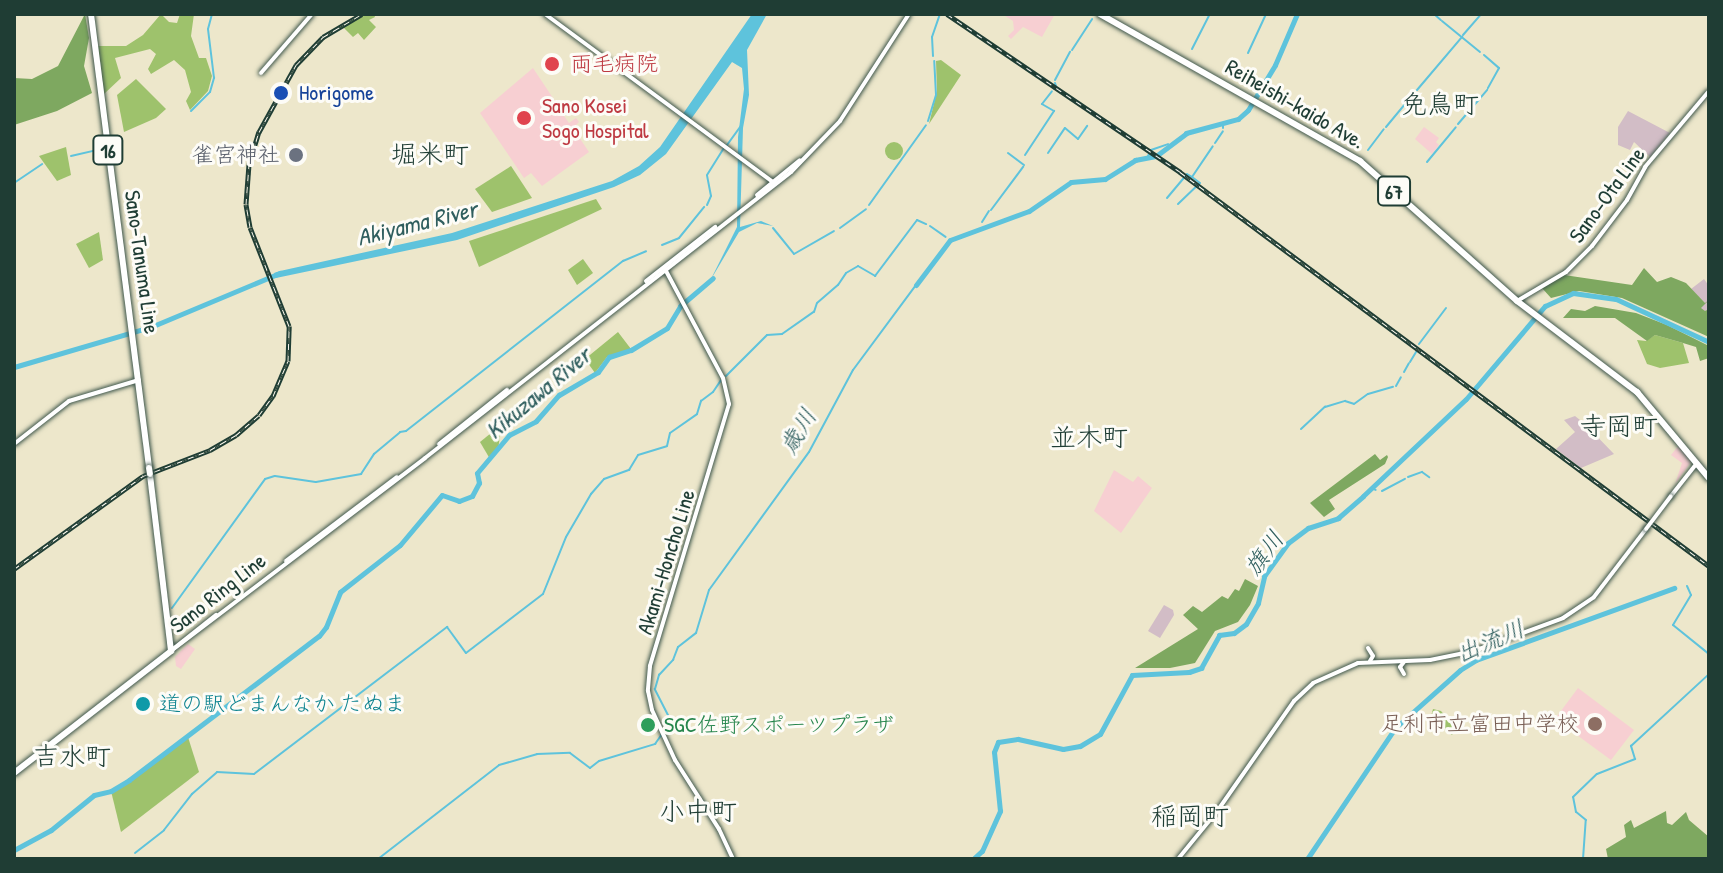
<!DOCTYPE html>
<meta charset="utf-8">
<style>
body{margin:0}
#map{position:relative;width:1723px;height:873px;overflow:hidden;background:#ede7cb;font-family:"Patrick Hand","Klee One",sans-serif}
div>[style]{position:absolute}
.built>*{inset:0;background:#f7cfd2}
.industrial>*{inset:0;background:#d2bdc6}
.green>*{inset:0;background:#9ec26c}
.round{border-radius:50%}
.forest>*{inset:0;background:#7ea860}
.water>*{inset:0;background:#5ec3dc}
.stream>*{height:2px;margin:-1px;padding:0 1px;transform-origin:1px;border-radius:1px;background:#5ec3dc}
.river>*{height:5px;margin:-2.5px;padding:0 2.5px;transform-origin:2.5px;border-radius:2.5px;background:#5ec3dc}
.roads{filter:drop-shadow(0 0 2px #3e564b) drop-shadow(0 0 2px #3e564b)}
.secondary>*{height:4px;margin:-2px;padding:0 2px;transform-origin:2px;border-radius:2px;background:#fff}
.primary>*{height:6px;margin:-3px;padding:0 3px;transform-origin:3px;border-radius:3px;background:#fff}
.rail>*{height:5px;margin-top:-2.5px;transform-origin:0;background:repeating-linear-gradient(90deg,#fdfcf7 0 6px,#1f3d34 0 12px);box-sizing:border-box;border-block:2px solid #1f3d34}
.bridges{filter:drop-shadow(0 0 2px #3e564b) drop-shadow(0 0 2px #3e564b)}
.secondary-bridge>*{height:4px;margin:-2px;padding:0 2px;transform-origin:2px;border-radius:2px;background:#fff}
.primary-bridge>*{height:6px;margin:-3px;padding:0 3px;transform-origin:3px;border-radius:3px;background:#fff}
.dots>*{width:22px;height:22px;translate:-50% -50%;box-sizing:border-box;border:4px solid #fdfcf7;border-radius:50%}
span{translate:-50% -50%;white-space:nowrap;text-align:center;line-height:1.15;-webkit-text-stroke:6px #fdfcf7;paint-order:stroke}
.shield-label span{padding:2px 6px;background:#fdfcf7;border:2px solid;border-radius:6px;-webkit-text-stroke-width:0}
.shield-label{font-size:20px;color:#1f3d34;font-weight:700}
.health-label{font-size:22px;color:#be3a42}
.left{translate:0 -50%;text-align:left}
.transit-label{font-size:22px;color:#164399}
.street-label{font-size:22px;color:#1f3d34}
.worship-label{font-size:22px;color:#5b616d}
.right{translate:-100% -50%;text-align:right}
.culture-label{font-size:22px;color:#0d838f}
.education-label{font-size:22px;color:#785e54}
.leisure-label{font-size:22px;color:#27864d}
.water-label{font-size:24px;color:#2f5e5e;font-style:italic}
.quarter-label{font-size:26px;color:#1f3d34}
.frame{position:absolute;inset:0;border:16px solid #1f3d34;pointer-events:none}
</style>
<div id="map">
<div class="built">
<div style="clip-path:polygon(1002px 14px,1055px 14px,1042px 37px,1023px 27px,1011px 39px,1008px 36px,1014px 30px,1013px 21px)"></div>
<div style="clip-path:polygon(533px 68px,557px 104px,566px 100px,570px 107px,562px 113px,569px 123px,576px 118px,579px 122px,573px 128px,589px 152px,542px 186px,531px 173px,524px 178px,480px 113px)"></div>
<div style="clip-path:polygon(1424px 127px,1439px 138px,1436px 142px,1439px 145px,1432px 154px,1415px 139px)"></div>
<div style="clip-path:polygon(1679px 445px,1691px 462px,1675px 484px,1682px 463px,1671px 455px)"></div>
<div style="clip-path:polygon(1114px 470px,1133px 482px,1138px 476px,1152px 488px,1121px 533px,1094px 511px)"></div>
<div style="clip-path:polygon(188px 644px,195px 649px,181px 669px,176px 666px,175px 657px)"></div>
<div style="clip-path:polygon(1578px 688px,1634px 730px,1611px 760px,1555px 719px)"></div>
</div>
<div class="industrial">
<div style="clip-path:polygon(1628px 111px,1670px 133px,1650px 157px,1634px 142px,1630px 150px,1618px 145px,1618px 127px)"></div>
<div style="clip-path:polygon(1704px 279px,1709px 286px,1709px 309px,1705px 312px,1700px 308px,1705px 303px,1691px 289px)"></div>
<div style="clip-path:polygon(1575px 416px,1585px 424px,1614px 454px,1581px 468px,1556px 449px,1575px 432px,1564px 420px)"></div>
<div style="clip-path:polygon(1164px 605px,1173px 610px,1174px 615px,1160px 638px,1148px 631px)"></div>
</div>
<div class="green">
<div style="clip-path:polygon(161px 14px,169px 22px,177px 23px,180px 14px,194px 14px,191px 36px,199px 58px,206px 58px,212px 76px,208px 91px,190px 110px,186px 101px,191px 92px,185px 70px,174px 60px,151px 74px,148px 69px,156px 54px,150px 49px,115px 58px,121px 78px,104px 94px,98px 46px,126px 46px,143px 35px)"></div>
<div style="clip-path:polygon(364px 14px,374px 14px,375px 17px,369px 20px,376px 27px,364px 40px,358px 33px,353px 37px,344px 28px,339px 28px)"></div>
<div style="clip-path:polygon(941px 60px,961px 75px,929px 124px,937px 91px,936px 61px)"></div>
<div style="clip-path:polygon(136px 79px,166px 109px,156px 118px,124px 132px,117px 95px)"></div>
<div class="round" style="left:885px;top:142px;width:18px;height:18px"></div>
<div style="clip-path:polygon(66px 147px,71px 175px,57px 181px,39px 156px)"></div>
<div style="clip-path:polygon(511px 166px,532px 198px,492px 212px,475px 189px)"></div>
<div style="clip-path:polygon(596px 199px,602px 209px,479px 267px,469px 241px)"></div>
<div style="clip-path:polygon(99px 232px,103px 260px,89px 268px,76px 244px)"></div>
<div style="clip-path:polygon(583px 259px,593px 273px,577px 285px,568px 270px)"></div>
<div style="clip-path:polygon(618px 332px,631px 349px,607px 357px,595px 373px,585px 359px)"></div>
<div style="clip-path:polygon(1655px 335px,1683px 343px,1689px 363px,1660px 368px,1647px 364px,1637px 340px,1646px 341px)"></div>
<div style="clip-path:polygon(496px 429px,500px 435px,498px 451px,490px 459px,480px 442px)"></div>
<div style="clip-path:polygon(1433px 709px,1441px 711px,1456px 729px,1452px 735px,1430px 720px)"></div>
<div style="clip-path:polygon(188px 737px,199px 772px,121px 832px,111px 791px)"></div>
</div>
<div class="forest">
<div style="clip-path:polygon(85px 14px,89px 38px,84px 66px,92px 93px,57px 111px,14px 125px,14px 78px,32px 79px,58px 66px)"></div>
<div style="clip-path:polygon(1644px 268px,1657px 282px,1671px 277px,1686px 283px,1705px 303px,1709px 300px,1701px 308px,1705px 311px,1709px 309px,1709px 337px,1622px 298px,1579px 291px,1551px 298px,1542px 288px,1564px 275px,1632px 285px)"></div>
<div style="clip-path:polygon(1595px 306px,1636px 313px,1667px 325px,1709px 346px,1709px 358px,1700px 361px,1696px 347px,1683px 343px,1655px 335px,1647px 341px,1615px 318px,1563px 318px,1571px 309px,1585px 311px)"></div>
<div style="clip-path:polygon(1375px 454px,1380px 460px,1387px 455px,1388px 457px,1385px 464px,1329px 500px,1335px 509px,1324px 517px,1310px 503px)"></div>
<div style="clip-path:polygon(1245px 579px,1258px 586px,1250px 605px,1238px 622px,1215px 631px,1195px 663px,1170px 668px,1135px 668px,1198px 629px,1183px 615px,1193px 606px,1202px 612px,1222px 596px,1228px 599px,1235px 589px,1239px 591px)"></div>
<div style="clip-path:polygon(1666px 811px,1667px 823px,1672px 825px,1686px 812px,1689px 820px,1709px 837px,1709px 859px,1608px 859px,1606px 849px,1626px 837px,1624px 825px,1631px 820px,1634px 828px)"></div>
</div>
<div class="water">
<div style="clip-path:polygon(752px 14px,767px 14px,747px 50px,749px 95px,743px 128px,740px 227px,761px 221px,773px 226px,757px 223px,739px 232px,710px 281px,737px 227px,738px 137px,744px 89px,742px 68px,732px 62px,666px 154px,640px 175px,614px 187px,457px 240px,276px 278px,274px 273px,280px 271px,452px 233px,612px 181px,639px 166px,660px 147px)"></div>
</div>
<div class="stream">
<div style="left:1434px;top:14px;width:9px;rotate:41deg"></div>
<div style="left:1442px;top:21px;width:49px;rotate:39.2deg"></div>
<div style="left:1463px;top:35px;width:28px;rotate:-49deg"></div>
<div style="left:1192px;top:49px;width:39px;rotate:-63deg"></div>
<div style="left:1072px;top:50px;width:37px;rotate:-57deg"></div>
<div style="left:1248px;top:53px;width:43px;rotate:-65.2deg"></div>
<div style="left:1484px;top:55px;width:20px;rotate:41deg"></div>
<div style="left:1499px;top:68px;width:23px;rotate:119deg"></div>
<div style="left:933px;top:56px;width:19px;rotate:-93deg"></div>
<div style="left:932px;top:37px;width:24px;rotate:-71deg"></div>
<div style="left:1055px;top:80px;width:32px;rotate:-62deg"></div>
<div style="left:1055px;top:83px;width:3px;rotate:72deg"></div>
<div style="left:1054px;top:89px;width:1px;rotate:-45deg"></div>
<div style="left:1417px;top:90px;width:70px;rotate:-49.7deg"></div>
<div style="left:191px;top:111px;width:27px;rotate:-45deg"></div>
<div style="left:210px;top:92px;width:15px;rotate:-74deg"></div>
<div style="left:214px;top:78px;width:49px;rotate:-97deg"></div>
<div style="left:208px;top:29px;width:16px;rotate:-75deg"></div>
<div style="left:928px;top:121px;width:27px;rotate:-73deg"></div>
<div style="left:936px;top:95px;width:34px;rotate:-93deg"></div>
<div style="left:1458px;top:124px;width:45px;rotate:-49.5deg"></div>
<div style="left:1223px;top:126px;width:2px;rotate:90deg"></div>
<div style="left:1386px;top:127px;width:45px;rotate:-50.4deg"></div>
<div style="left:1215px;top:143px;width:14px;rotate:-56deg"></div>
<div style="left:727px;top:145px;width:24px;rotate:-54deg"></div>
<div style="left:1368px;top:150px;width:26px;rotate:-53deg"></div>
<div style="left:1008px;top:153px;width:20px;rotate:37deg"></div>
<div style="left:1048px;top:153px;width:30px;rotate:-56deg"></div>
<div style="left:1065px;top:128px;width:17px;rotate:40deg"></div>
<div style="left:1078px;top:139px;width:16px;rotate:-55deg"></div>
<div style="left:1025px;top:155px;width:53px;rotate:-56.6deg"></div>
<div style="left:1054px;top:111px;width:14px;rotate:-150deg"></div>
<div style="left:1042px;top:104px;width:16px;rotate:-52deg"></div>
<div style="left:71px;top:156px;width:35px;rotate:-13deg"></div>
<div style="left:1147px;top:158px;width:9px;rotate:-63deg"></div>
<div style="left:1151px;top:150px;width:18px;rotate:-19deg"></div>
<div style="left:1427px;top:162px;width:45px;rotate:-50.4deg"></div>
<div style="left:14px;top:183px;width:34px;rotate:-34deg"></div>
<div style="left:1167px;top:198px;width:31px;rotate:-50deg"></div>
<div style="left:1187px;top:174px;width:6px;rotate:31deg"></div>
<div style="left:1192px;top:177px;width:37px;rotate:-56deg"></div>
<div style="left:1178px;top:204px;width:30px;rotate:-44deg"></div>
<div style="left:1200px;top:183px;width:10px;rotate:-143deg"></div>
<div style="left:707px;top:205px;width:10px;rotate:-66deg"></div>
<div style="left:711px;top:196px;width:21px;rotate:-101deg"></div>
<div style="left:707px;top:175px;width:31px;rotate:-58deg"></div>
<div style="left:869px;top:205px;width:98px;rotate:-54.5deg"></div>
<div style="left:991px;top:210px;width:54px;rotate:-53.3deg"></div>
<div style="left:982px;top:222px;width:13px;rotate:-58deg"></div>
<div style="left:930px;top:226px;width:19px;rotate:35deg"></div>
<div style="left:773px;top:228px;width:33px;rotate:51deg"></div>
<div style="left:794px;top:254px;width:46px;rotate:-29.9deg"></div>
<div style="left:840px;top:228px;width:32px;rotate:-36deg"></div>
<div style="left:662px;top:245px;width:18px;rotate:-22deg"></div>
<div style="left:679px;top:238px;width:40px;rotate:-51deg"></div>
<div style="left:1419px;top:344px;width:45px;rotate:-53.1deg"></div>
<div style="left:1410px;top:362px;width:12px;rotate:-59deg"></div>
<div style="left:1404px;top:372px;width:10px;rotate:-61deg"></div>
<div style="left:726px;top:376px;width:58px;rotate:-45deg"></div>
<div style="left:767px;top:335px;width:15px;rotate:-4deg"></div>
<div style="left:782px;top:334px;width:39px;rotate:-35deg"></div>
<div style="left:814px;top:312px;width:9px;rotate:-72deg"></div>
<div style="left:817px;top:303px;width:28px;rotate:-41deg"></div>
<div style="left:838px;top:285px;width:14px;rotate:-56deg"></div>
<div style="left:846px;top:273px;width:14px;rotate:-30deg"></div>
<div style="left:858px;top:266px;width:20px;rotate:30deg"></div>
<div style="left:875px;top:276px;width:70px;rotate:-53.1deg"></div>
<div style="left:917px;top:220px;width:10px;rotate:24deg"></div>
<div style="left:1396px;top:386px;width:10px;rotate:-61deg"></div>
<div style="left:1301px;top:429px;width:33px;rotate:-43deg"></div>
<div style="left:1325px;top:407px;width:21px;rotate:-17deg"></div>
<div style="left:1345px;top:401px;width:9px;rotate:18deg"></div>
<div style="left:1354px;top:404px;width:17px;rotate:-36deg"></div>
<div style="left:1368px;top:394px;width:26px;rotate:-16deg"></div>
<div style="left:1408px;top:477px;width:15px;rotate:-20deg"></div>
<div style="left:1422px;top:472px;width:9px;rotate:36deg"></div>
<div style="left:1371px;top:488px;width:5px;rotate:22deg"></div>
<div style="left:1382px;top:491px;width:26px;rotate:-28deg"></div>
<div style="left:1687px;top:586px;width:10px;rotate:66deg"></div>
<div style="left:1691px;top:595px;width:35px;rotate:121deg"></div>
<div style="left:1673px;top:625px;width:46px;rotate:38.9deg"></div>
<div style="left:172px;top:608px;width:159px;rotate:-54.2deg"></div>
<div style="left:265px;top:479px;width:10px;rotate:-17deg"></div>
<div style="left:275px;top:476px;width:41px;rotate:8.3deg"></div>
<div style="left:316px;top:482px;width:46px;rotate:-10.1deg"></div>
<div style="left:361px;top:474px;width:24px;rotate:-57deg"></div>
<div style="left:374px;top:454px;width:34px;rotate:-40deg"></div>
<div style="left:400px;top:432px;width:6px;rotate:-9deg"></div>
<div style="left:406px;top:431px;width:276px;rotate:-38.1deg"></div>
<div style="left:623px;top:261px;width:25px;rotate:-23deg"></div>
<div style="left:135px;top:853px;width:37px;rotate:-38deg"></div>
<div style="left:164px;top:830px;width:46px;rotate:-52.1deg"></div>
<div style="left:192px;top:794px;width:33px;rotate:-41deg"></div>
<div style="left:217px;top:772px;width:37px;rotate:3deg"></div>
<div style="left:254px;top:774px;width:243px;rotate:-37.3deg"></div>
<div style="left:447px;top:627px;width:32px;rotate:54deg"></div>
<div style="left:466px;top:653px;width:97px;rotate:-37.5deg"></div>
<div style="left:543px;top:594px;width:61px;rotate:-68deg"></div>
<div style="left:566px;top:537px;width:50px;rotate:-59.8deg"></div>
<div style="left:591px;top:494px;width:20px;rotate:-49deg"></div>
<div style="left:604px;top:479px;width:27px;rotate:-20deg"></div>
<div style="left:629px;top:470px;width:17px;rotate:-59deg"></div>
<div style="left:638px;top:455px;width:30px;rotate:-17deg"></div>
<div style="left:667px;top:446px;width:13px;rotate:-77deg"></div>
<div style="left:670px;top:433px;width:33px;rotate:-35deg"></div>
<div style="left:697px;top:414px;width:14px;rotate:-73deg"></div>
<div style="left:701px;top:401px;width:15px;rotate:-37deg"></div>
<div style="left:713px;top:392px;width:14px;rotate:-56deg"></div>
<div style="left:378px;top:859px;width:153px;rotate:-37.8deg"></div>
<div style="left:499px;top:765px;width:40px;rotate:-16deg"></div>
<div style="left:537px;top:754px;width:33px;rotate:-2deg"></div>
<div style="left:570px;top:753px;width:25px;rotate:37deg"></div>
<div style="left:590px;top:768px;width:11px;rotate:-38deg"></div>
<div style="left:599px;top:761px;width:59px;rotate:-16.9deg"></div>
<div style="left:655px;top:744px;width:28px;rotate:-55deg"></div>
<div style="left:671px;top:721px;width:36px;rotate:-117deg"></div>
<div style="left:655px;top:689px;width:15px;rotate:-74deg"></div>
<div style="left:659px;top:675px;width:21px;rotate:-47deg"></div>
<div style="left:673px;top:660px;width:14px;rotate:-69deg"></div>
<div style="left:678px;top:647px;width:23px;rotate:-38deg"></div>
<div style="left:696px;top:633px;width:45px;rotate:-73.2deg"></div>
<div style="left:709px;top:590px;width:170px;rotate:-54.1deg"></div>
<div style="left:809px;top:452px;width:93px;rotate:-61.8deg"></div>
<div style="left:853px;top:370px;width:106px;rotate:-53.5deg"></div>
<div style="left:1583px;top:859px;width:39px;rotate:-86deg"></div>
<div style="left:1586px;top:820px;width:13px;rotate:-141deg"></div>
<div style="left:1576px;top:812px;width:15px;rotate:-101deg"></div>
<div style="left:1573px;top:797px;width:33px;rotate:-44deg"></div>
<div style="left:1597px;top:774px;width:41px;rotate:-21.5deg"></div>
<div style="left:1635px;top:759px;width:14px;rotate:-107deg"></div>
<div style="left:1631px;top:746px;width:106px;rotate:-42.7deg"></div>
</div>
<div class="river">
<div style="left:916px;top:285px;width:56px;rotate:-52.9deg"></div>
<div style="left:950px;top:240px;width:84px;rotate:-20.2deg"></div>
<div style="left:1029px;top:211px;width:51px;rotate:-34.6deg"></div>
<div style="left:1071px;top:182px;width:34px;rotate:-5deg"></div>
<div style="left:1105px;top:179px;width:36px;rotate:-32deg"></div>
<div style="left:1135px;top:160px;width:21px;rotate:-11deg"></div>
<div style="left:1156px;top:156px;width:38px;rotate:-37deg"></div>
<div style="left:1186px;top:133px;width:54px;rotate:-15.1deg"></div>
<div style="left:1238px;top:119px;width:13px;rotate:-42deg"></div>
<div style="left:1248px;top:110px;width:52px;rotate:-59deg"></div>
<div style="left:1275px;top:65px;width:56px;rotate:-66.7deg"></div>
<div style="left:14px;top:367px;width:145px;rotate:-16.4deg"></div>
<div style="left:153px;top:326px;width:138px;rotate:-22.7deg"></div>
<div style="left:14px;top:850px;width:42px;rotate:-28.4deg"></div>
<div style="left:51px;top:830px;width:55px;rotate:-39.1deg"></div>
<div style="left:94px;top:795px;width:17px;rotate:-13deg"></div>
<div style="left:111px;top:791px;width:21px;rotate:-31deg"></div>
<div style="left:129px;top:780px;width:238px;rotate:-37.2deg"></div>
<div style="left:319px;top:636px;width:11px;rotate:-52deg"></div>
<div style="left:326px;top:627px;width:38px;rotate:-68deg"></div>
<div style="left:340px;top:592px;width:76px;rotate:-38.1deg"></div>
<div style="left:400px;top:545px;width:65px;rotate:-50deg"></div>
<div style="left:442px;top:495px;width:18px;rotate:19deg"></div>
<div style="left:459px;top:501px;width:14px;rotate:-21deg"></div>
<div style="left:472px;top:496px;width:15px;rotate:-62deg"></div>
<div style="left:479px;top:483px;width:10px;rotate:-101deg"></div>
<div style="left:477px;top:473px;width:50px;rotate:-49.9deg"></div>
<div style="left:509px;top:435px;width:30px;rotate:-27deg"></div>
<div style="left:536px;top:421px;width:35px;rotate:-49deg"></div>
<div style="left:559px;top:395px;width:45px;rotate:-30.5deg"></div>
<div style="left:598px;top:372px;width:19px;rotate:-54deg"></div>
<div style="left:609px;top:357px;width:23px;rotate:-18deg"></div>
<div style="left:631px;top:350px;width:42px;rotate:-31.4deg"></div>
<div style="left:667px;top:328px;width:26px;rotate:-59deg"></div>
<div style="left:680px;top:306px;width:43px;rotate:-40.3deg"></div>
<div style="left:973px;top:859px;width:12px;rotate:-42deg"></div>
<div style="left:982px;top:851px;width:44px;rotate:-65.8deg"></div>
<div style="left:1000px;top:811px;width:59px;rotate:-95.8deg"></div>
<div style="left:994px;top:752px;width:11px;rotate:-68deg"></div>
<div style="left:998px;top:742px;width:20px;rotate:-9deg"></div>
<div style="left:1018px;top:739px;width:46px;rotate:12.5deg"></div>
<div style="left:1063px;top:749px;width:17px;rotate:-10deg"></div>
<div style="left:1080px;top:746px;width:23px;rotate:-31deg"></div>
<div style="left:1100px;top:734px;width:67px;rotate:-61.5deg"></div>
<div style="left:1132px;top:675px;width:57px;rotate:-3deg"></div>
<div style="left:1189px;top:672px;width:13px;rotate:-18deg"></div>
<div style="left:1201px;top:668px;width:38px;rotate:-61deg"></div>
<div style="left:1219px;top:635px;width:15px;rotate:-8deg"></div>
<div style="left:1234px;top:633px;width:15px;rotate:-37deg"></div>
<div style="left:1246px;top:624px;width:24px;rotate:-60deg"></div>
<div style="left:1258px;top:603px;width:28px;rotate:-77deg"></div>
<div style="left:1264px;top:576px;width:41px;rotate:-54deg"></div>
<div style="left:1288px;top:543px;width:25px;rotate:-37deg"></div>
<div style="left:1308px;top:528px;width:32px;rotate:-18deg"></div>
<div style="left:1338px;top:518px;width:33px;rotate:-41deg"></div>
<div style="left:1363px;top:496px;width:141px;rotate:-43.3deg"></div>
<div style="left:1466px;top:399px;width:122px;rotate:-49.7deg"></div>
<div style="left:1545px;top:306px;width:31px;rotate:-25deg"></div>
<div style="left:1573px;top:293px;width:43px;rotate:7.9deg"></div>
<div style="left:1616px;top:299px;width:102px;rotate:24.8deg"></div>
<div style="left:1307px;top:859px;width:158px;rotate:-56.1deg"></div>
<div style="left:1395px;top:728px;width:87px;rotate:-41.7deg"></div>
<div style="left:1460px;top:670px;width:19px;rotate:-32deg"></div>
<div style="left:1476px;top:660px;width:211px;rotate:-20deg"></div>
</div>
<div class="roads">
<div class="secondary">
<div style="left:545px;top:14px;width:285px;rotate:36.4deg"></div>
<div style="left:261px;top:73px;width:78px;rotate:-49.2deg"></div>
<div style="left:757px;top:195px;width:55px;rotate:-39.1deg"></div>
<div style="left:665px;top:269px;width:123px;rotate:62deg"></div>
<div style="left:723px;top:378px;width:27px;rotate:77deg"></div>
<div style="left:729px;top:404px;width:274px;rotate:106.8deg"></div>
<div style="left:650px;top:666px;width:25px;rotate:95deg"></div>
<div style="left:648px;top:691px;width:19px;rotate:78deg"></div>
<div style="left:652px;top:710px;width:55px;rotate:65.3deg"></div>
<div style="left:675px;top:760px;width:82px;rotate:57.5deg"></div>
<div style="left:719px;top:829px;width:33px;rotate:65deg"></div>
<div style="left:646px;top:281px;width:88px;rotate:-38deg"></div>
<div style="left:1517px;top:301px;width:57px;rotate:-30.6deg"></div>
<div style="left:1566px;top:272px;width:37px;rotate:-45deg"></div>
<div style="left:1592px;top:246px;width:58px;rotate:-52.7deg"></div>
<div style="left:1627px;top:200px;width:38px;rotate:-61deg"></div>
<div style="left:1645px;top:167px;width:99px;rotate:-49.9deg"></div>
<div style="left:14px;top:444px;width:70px;rotate:-38deg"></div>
<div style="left:69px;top:401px;width:73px;rotate:-16.7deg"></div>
<div style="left:439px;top:444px;width:87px;rotate:-38.5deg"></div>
<div style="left:1671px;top:496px;width:42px;rotate:-51.8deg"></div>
<div style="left:286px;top:561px;width:139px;rotate:-37.1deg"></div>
<div style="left:1368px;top:648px;width:9px;rotate:58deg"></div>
<div style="left:1373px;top:656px;width:6px;rotate:121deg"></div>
<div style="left:173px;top:649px;width:55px;rotate:-38.3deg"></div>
<div style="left:171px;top:651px;width:319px;rotate:-37.2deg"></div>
<div style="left:425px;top:458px;width:464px;rotate:-38deg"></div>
<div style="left:791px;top:172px;width:71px;rotate:-46.1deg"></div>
<div style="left:840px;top:121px;width:127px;rotate:-57.2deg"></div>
<div style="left:1404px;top:674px;width:8px;rotate:-120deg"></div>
<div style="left:1400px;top:667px;width:6px;rotate:-51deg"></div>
<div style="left:1178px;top:859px;width:63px;rotate:-50.8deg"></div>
<div style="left:1218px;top:810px;width:133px;rotate:-55.1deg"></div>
<div style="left:1294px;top:701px;width:26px;rotate:-43deg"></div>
<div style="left:1313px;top:683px;width:49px;rotate:-24deg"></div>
<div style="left:1358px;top:663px;width:72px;rotate:-2.4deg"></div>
<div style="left:1430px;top:660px;width:45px;rotate:-11.6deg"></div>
<div style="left:1474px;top:651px;width:95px;rotate:-20.3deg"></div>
<div style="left:1563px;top:618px;width:37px;rotate:-34deg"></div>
<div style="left:1594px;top:597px;width:86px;rotate:-52.6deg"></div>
</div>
<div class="primary">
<div style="left:91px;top:14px;width:458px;rotate:82.7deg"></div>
<div style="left:1100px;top:14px;width:299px;rotate:29.5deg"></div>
<div style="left:1360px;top:161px;width:210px;rotate:41.7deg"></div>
<div style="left:1517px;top:301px;width:151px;rotate:37.2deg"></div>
<div style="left:1637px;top:392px;width:112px;rotate:50.1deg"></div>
<div style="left:14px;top:773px;width:199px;rotate:-37.8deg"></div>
<div style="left:171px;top:651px;width:178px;rotate:-96.8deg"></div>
</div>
</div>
<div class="rail">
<div style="left:947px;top:14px;width:282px;rotate:34.1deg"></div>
<div style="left:1180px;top:172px;width:660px;rotate:36.68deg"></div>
<div style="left:14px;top:569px;width:159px;rotate:-35.8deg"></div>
<div style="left:143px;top:476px;width:72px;rotate:-21.2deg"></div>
<div style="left:210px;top:450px;width:30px;rotate:-30deg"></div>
<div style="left:236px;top:435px;width:30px;rotate:-41deg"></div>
<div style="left:259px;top:415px;width:24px;rotate:-54deg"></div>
<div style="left:273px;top:396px;width:38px;rotate:-67deg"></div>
<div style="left:288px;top:361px;width:35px;rotate:-88deg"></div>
<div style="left:289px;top:326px;width:106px;rotate:-111.5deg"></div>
<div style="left:250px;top:227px;width:23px;rotate:-100deg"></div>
<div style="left:246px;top:204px;width:40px;rotate:-85.7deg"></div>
<div style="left:249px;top:164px;width:34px;rotate:-73deg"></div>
<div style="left:259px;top:132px;width:77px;rotate:-61.1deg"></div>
<div style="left:296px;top:65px;width:39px;rotate:-46deg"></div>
<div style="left:323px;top:37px;width:45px;rotate:-30.5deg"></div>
</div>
<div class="bridges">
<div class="secondary-bridge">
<div style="left:1646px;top:529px;width:41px;rotate:-52.9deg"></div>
</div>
<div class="primary-bridge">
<div style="left:149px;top:468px;width:6px;rotate:81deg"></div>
</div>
</div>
<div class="dots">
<div style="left:552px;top:64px;background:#e0444e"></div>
<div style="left:281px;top:93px;background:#1a4fb4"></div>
<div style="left:524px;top:118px;background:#e0444e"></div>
<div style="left:296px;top:155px;background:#6b7280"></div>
<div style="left:143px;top:704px;background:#0f9aa8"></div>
<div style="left:1595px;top:724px;background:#8d6e63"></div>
<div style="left:648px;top:725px;background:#2e9e5b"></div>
</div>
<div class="shield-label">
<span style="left:108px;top:150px">16</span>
<span style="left:1394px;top:191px">67</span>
</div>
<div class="health-label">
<span class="left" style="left:570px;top:64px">両毛病院</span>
<span class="left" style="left:542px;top:118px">Sano Kosei<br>Sogo Hospital</span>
</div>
<div class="transit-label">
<span class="left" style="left:299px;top:93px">Horigome</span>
</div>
<div class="street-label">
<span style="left:1295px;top:104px;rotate:30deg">Reiheishi-kaido Ave.</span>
<span style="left:1607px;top:195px;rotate:-54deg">Sano-Ota Line</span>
<span style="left:142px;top:262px;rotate:82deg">Sano-Tanuma Line</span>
<span style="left:666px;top:562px;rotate:-73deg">Akami-Honcho Line</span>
<span style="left:218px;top:593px;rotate:-38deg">Sano Ring Line</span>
</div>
<div class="worship-label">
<span class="right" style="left:280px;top:155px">雀宮神社</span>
</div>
<div class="culture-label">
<span class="left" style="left:159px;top:704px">道の駅どまんなか たぬま</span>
</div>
<div class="education-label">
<span class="right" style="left:1579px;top:724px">足利市立富田中学校</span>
</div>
<div class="leisure-label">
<span class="left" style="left:664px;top:725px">SGC佐野スポーツプラザ</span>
</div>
<div class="water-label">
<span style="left:417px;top:223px;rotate:-14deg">Akiyama River</span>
<span style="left:538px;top:393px;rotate:-40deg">Kikuzawa River</span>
<span style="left:798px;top:431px;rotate:-59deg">歳川</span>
<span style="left:1264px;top:553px;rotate:-54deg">旗川</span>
<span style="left:1490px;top:641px;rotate:-23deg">出流川</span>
</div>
<div class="quarter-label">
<span style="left:1440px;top:104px">免鳥町</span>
<span style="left:430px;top:154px">堀米町</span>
<span style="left:1619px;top:426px">寺岡町</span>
<span style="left:1089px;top:437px">並木町</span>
<span style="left:72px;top:756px">吉水町</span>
<span style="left:698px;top:811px">小中町</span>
<span style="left:1190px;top:816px">稲岡町</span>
</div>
<div class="frame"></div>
</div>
